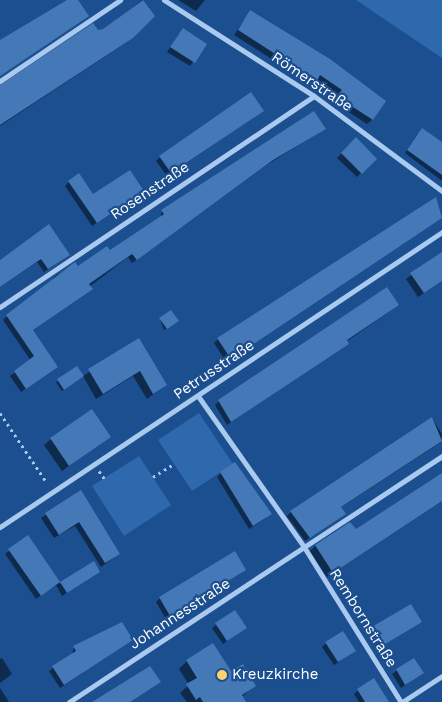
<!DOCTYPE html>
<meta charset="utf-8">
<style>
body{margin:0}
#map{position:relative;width:442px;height:702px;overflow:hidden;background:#1b4f8f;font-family:"Work Sans",sans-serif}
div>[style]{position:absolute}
.green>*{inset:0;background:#2e69ad}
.shadow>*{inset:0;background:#0007}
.building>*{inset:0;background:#4478b7}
.path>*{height:3px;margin-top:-1.5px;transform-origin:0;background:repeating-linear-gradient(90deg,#a9c9ee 0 2.5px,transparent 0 6.5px)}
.street>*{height:5px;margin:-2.5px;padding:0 2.5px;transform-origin:2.5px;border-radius:2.5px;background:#a9c9ee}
.dots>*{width:14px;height:14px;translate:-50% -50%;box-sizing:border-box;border:2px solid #1b4f8f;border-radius:50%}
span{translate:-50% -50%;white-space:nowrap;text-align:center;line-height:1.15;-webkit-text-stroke:4.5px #1b4f8f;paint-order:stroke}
.street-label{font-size:15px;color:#fff}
.poi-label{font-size:15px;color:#fff}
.left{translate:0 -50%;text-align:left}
</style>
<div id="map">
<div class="green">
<div style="clip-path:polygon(356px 0,442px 0,442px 58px)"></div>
<div style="clip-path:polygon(199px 413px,233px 464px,192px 491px,158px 440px)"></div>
<div style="clip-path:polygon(139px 456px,171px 505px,124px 536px,92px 486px)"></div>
</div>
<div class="shadow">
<div style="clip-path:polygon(142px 0,153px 16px,127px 42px,0 126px,0 89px,103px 30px)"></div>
<div style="clip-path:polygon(178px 0,205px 0,196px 11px)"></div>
<div style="clip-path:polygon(250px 12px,385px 101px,372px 120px,367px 124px,332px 101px,338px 96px,316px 80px,311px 84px,234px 35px)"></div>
<div style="clip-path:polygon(179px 34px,206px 44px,190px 66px,167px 52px)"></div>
<div style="clip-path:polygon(263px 111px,167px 176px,156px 161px,160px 157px)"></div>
<div style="clip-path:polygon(325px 129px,268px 164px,132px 263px,128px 257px,32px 331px,52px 370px,21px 392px,10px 376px,31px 361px,3px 320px,7px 316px,52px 285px,54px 277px,75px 264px,77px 268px,110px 252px,160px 218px,162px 211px)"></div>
<div style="clip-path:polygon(418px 134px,442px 144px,442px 181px,405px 153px)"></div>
<div style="clip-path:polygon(356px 139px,375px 159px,357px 177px,337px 158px)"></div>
<div style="clip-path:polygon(69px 182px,93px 196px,138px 195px,92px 226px,65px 186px)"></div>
<div style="clip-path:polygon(435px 199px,441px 218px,226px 362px,214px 343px,218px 339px)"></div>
<div style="clip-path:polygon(49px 226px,64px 258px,44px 272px,37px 262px,0 287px,0 260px)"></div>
<div style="clip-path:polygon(442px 253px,442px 281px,418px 297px,406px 279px)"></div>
<div style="clip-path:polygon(393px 309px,227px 425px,215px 405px,219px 401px)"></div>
<div style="clip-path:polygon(160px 319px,175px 322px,164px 330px)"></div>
<div style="clip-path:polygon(139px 340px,166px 385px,147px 399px,133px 376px,96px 399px,83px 376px,62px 391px,56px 382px,83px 376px)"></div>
<div style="clip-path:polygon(432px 418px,442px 434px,441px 442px,340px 508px,344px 514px,340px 518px,305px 541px,287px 516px,291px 512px)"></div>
<div style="clip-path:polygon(110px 437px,62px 471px,44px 445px,51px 439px)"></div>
<div style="clip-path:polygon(221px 473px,266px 518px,249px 529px,217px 477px)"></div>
<div style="clip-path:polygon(442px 475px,442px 501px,327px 577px,310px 551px,315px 546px,350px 523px,355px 531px)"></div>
<div style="clip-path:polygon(80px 492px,119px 554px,101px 567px,75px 526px,54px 538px,41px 518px)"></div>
<div style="clip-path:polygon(28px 537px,60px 584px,93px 563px,99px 572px,62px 596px,56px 585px,36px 599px,5px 554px)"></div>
<div style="clip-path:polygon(245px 570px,166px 619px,156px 602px,160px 598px)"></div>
<div style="clip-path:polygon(234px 611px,241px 631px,223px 644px,212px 628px)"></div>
<div style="clip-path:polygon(420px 622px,377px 649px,367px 633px,371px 629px)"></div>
<div style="clip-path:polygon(132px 640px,60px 688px,49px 671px,72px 655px,74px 647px)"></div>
<div style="clip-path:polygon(326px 643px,354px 651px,334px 665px,322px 647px)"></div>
<div style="clip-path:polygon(2px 658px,12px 674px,0 683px,0 659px)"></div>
<div style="clip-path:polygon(413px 659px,422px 673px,401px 688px,392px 674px)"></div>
<div style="clip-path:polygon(187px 661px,230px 673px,255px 685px,242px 697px,245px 702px,187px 702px,180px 693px,189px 685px,179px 669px)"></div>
<div style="clip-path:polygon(0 688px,9px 702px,0 702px)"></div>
<div style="clip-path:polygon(358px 690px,384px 702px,359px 702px,354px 694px)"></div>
</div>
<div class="building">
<div style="clip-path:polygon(67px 0,78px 0,89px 16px,0 76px,0 40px)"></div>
<div style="clip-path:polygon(143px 0,155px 16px,133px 38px,0 125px,0 85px,93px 23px,98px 30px,103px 29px)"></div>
<div style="clip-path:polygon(250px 10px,330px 59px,386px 101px,373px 120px,336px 96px,342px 90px,320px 75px,317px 81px,238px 30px)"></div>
<div style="clip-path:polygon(183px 28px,207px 44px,195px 63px,170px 47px)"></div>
<div style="clip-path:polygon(251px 92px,264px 111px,171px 173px,159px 156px)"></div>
<div style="clip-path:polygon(314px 111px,326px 129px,273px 160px,137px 260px,132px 254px,89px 284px,93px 289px,33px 330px,58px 367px,26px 389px,14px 371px,34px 356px,6px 315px,75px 262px,78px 266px,107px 246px,110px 250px,164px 214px,161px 210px)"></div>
<div style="clip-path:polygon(422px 128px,442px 142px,442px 175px,407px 150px)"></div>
<div style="clip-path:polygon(356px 137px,377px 159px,362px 174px,341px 153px)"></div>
<div style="clip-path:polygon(130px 170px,144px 191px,97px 223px,68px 181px,79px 173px,93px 194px)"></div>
<div style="clip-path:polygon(436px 197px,442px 218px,231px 359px,217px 338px)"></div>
<div style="clip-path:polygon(49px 224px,70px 255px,48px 269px,41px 259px,0 287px,0 260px)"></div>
<div style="clip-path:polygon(442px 252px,442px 281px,424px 293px,410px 273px)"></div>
<div style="clip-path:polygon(387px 287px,399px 305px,347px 340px,349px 344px,231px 422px,218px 400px)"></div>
<div style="clip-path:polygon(171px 310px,179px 321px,167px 329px,159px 318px)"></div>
<div style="clip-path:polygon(139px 338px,167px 385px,153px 394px,140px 371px,103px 394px,88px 369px)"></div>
<div style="clip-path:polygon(77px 366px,84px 376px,64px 390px,57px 379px)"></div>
<div style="clip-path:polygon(92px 409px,111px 437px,69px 466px,50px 438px)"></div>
<div style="clip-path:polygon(432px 417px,442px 441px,341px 507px,346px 514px,310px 538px,290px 511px)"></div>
<div style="clip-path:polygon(235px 462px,272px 514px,253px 526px,220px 472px)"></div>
<div style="clip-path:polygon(442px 473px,442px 501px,333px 573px,315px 545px,350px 522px,356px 529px)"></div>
<div style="clip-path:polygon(81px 490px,120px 554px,105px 563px,79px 522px,59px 535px,45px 513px)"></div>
<div style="clip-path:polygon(28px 535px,60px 582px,41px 596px,8px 549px)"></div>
<div style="clip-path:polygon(235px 551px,246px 570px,170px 616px,159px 597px)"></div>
<div style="clip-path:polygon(94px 561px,100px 572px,67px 593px,60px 582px)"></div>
<div style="clip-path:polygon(411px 604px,422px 622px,382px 646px,370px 628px)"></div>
<div style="clip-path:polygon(235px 610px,247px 628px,227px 641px,215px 623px)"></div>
<div style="clip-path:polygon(122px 622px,133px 640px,64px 685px,52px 666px,76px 651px,73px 646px)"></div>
<div style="clip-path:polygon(343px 631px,356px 651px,338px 662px,325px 642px)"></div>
<div style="clip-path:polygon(213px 643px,231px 671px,243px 664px,256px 686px,242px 695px,246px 702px,203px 702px,200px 697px,196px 700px,186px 684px,197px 678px,186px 660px)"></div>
<div style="clip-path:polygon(414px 658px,424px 673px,405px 685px,396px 669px)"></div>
<div style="clip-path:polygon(150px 666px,161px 682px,130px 702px,92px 702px)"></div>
<div style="clip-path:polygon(374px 678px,389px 702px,365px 702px,357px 689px)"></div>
</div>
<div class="path">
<div style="left:0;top:413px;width:84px;rotate:56.1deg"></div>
<div style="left:99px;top:471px;width:9px;rotate:54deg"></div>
<div style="left:153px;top:477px;width:25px;rotate:-32deg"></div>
</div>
<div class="street">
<div style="left:164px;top:0;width:178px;rotate:32.6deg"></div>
<div style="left:314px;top:96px;width:159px;rotate:36.6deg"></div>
<div style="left:0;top:81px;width:145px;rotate:-34deg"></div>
<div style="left:0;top:307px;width:378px;rotate:-33.9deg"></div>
<div style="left:198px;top:396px;width:184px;rotate:54.9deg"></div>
<div style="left:304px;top:547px;width:183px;rotate:58deg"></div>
<div style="left:0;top:527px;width:531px;rotate:-33.72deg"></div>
<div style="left:69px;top:702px;width:447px;rotate:-33.4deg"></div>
<div style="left:402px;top:702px;width:48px;rotate:-33deg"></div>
</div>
<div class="dots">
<div style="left:222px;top:675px;background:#ffd166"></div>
</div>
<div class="street-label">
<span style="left:312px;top:82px;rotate:34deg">Römerstraße</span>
<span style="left:150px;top:191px;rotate:-34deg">Rosenstraße</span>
<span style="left:214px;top:370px;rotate:-34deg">Petrusstraße</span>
<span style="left:180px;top:614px;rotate:-33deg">Johannesstraße</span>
<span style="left:363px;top:618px;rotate:58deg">Rembornstraße</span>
</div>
<div class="poi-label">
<span class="left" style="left:232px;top:675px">Kreuzkirche</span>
</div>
</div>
